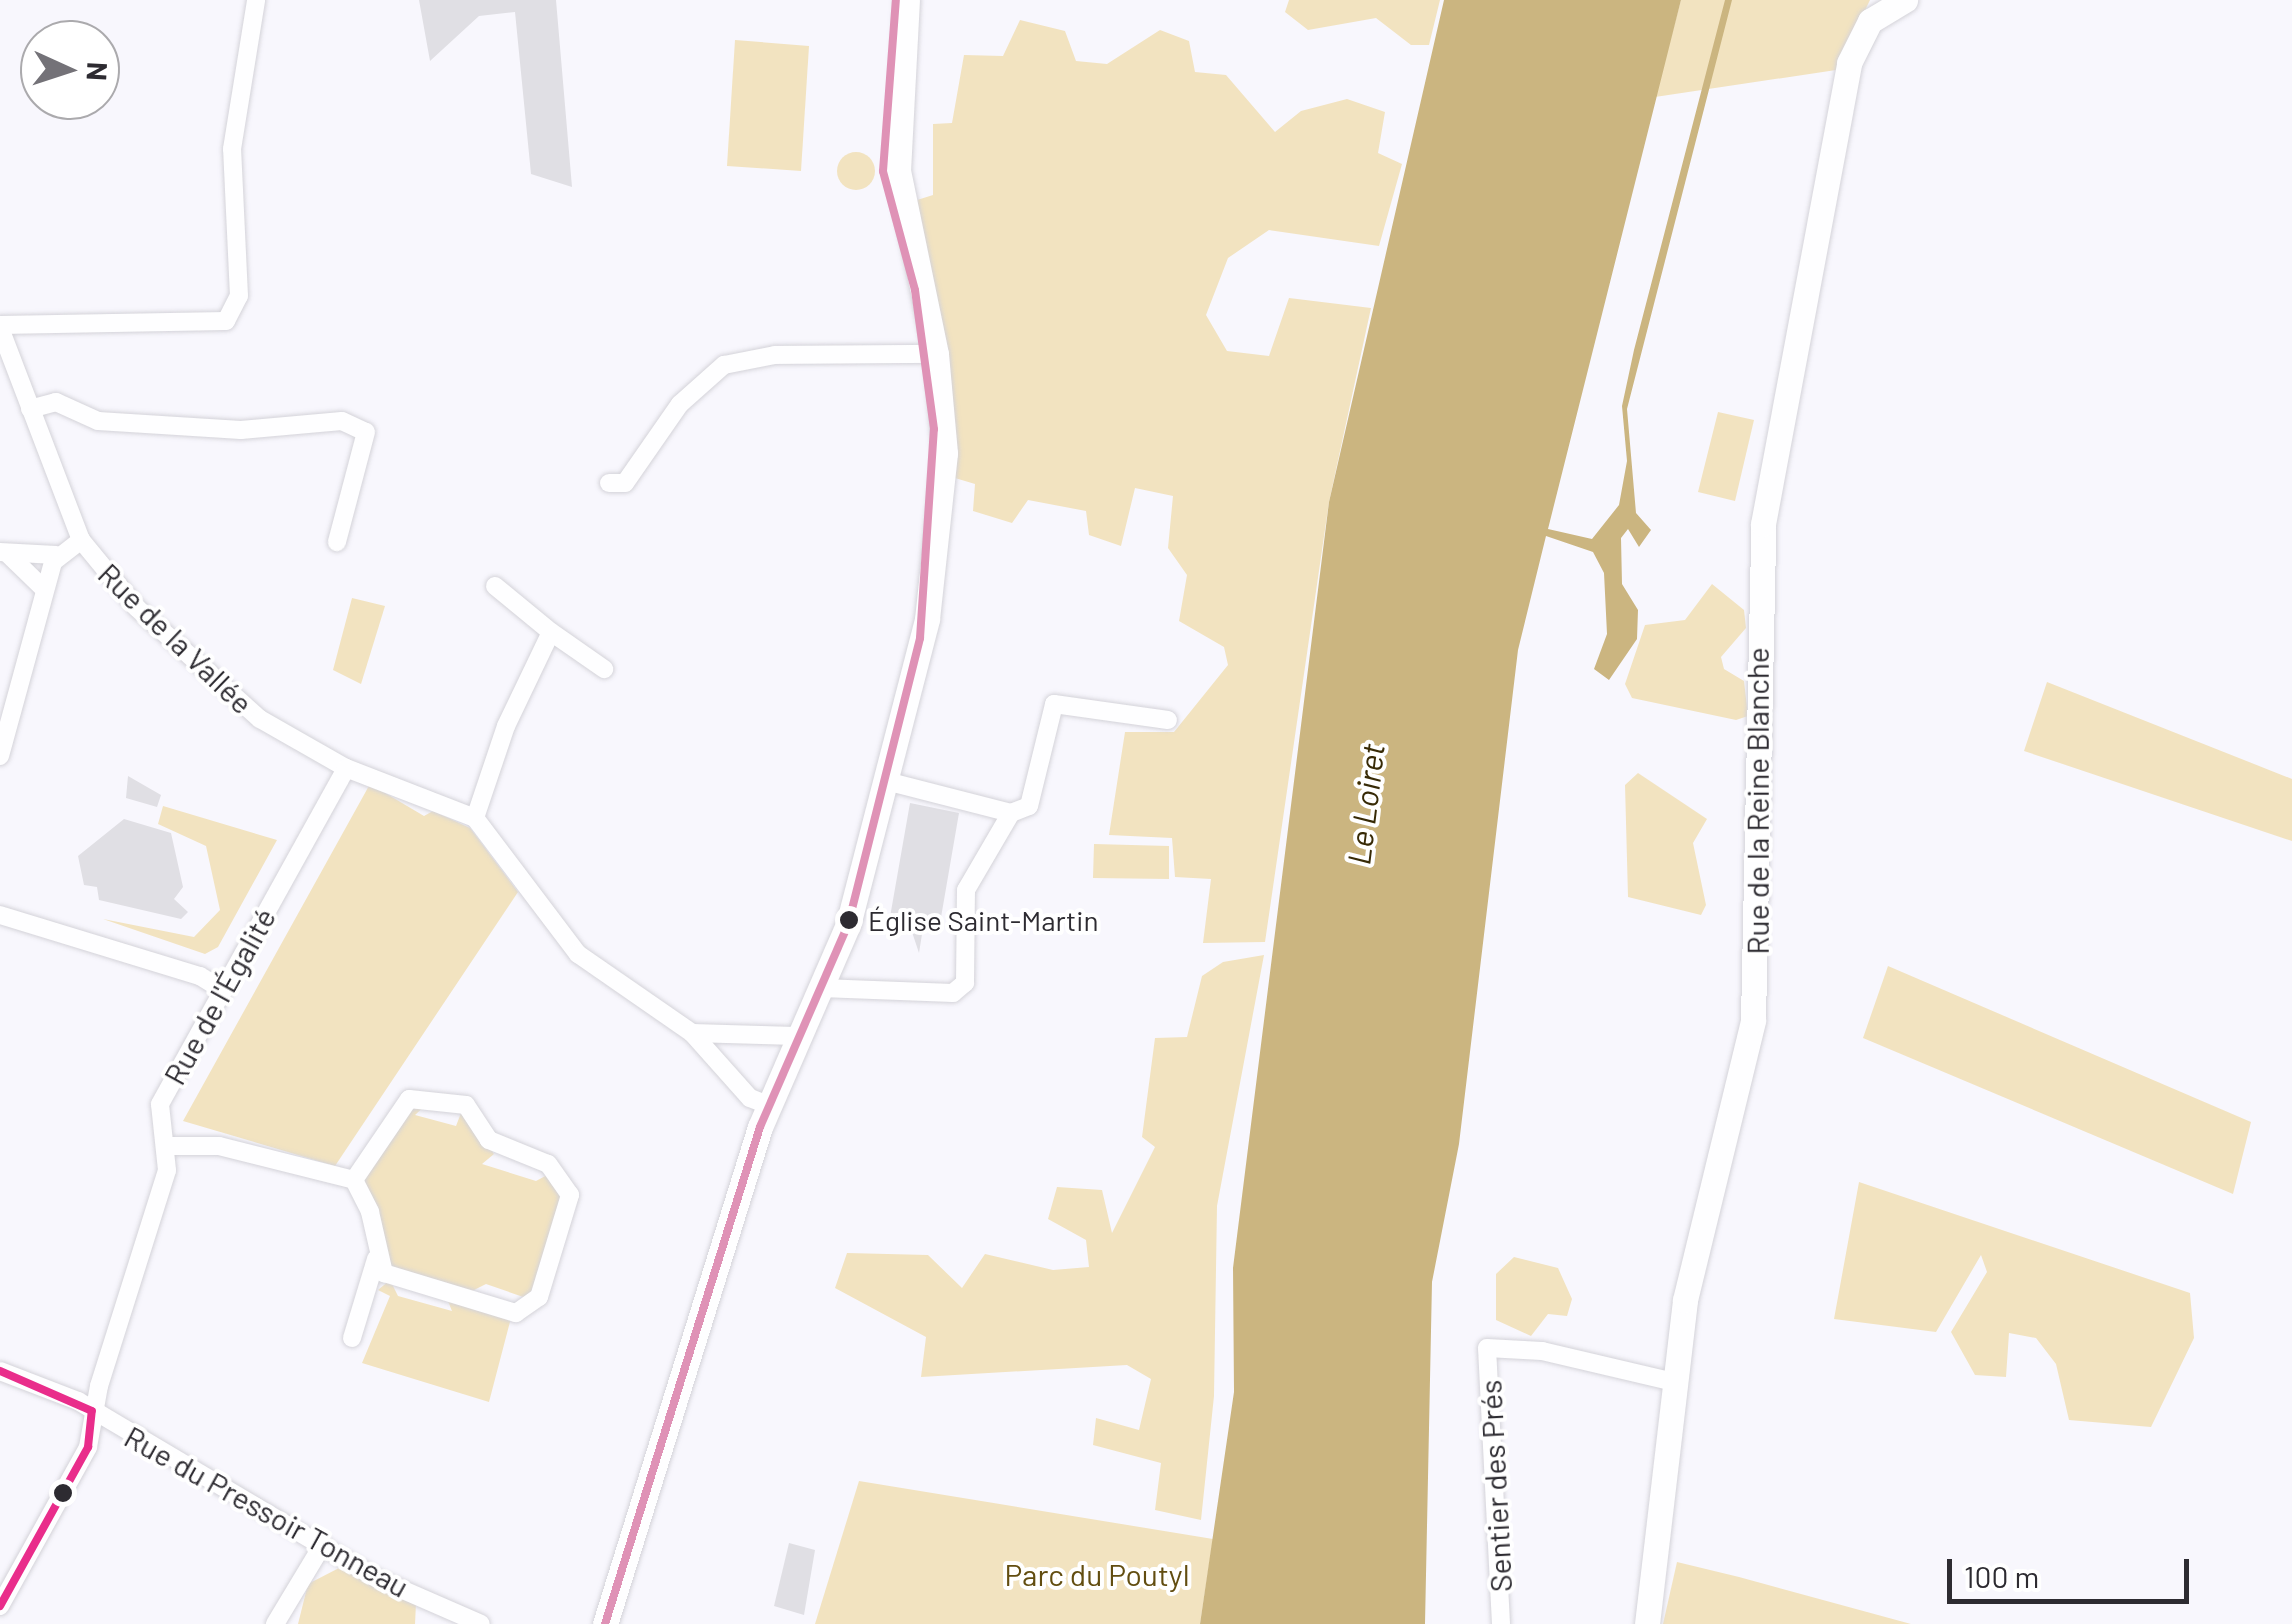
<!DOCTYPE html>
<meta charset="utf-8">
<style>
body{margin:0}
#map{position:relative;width:2292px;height:1624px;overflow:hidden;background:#f8f7fd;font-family:Barlow,sans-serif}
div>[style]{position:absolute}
.green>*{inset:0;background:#f2e3c0}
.round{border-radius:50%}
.water>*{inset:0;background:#cbb580}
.building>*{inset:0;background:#e0dfe4}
.roads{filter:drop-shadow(0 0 2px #d4d3d9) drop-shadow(0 0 2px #d4d3d9)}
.street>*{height:18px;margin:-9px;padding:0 9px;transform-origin:9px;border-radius:9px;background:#fefeff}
.secondary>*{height:25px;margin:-12.5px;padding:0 12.5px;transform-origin:12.5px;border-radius:12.5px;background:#fefeff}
.bus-1>*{height:8px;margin:-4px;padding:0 4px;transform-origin:4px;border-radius:4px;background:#df92b6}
.bus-2>*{height:8px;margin:-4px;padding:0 4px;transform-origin:4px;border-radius:4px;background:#e92d8b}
.dots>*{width:28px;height:28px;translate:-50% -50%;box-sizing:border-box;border:5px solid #fff;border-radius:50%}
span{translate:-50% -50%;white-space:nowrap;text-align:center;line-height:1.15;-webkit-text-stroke:8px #fff;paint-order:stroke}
.bus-label{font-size:28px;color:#2d2b31}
.left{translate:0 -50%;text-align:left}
.street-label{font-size:30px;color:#2d2b31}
.park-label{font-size:30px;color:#624d10}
.water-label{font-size:32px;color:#372a06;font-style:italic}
.north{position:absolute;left:20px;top:20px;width:100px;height:100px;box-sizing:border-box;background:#fff;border:2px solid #abaaad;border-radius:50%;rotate:93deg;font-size:28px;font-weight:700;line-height:40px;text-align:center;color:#2d2b31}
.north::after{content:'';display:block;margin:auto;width:35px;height:45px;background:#747278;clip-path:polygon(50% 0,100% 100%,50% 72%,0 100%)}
.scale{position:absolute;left:1947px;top:1559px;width:242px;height:45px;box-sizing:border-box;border:5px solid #2d2b31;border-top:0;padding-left:12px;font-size:30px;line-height:35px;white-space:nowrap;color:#2d2b31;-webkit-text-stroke:8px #fff;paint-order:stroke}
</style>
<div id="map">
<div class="green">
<div style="clip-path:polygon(1289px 0,1440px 0,1429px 45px,1411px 45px,1376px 18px,1308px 30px,1285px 12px)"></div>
<div style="clip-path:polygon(1681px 0,1870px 0,1836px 70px,1655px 97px)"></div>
<div style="clip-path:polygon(1020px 20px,1065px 31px,1076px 61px,1107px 64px,1160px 30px,1189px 41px,1195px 72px,1226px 75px,1275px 132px,1301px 111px,1347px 99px,1385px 112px,1378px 153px,1402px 164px,1379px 246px,1269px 230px,1228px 258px,1206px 315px,1227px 351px,1269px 356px,1289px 298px,1371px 308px,1329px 502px,1265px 942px,1203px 943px,1211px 879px,1175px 877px,1172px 838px,1109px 835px,1125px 732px,1174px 732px,1228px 665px,1224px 647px,1179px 621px,1187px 575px,1168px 548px,1173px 496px,1135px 488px,1121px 546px,1089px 535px,1086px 511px,1028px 500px,1012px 523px,973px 511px,975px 484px,955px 478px,914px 201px,933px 195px,933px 124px,952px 123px,964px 55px,1003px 56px)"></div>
<div style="clip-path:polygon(735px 40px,809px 46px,801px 171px,727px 166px)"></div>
<div class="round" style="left:837px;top:152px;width:38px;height:38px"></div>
<div style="clip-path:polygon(1718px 412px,1754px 420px,1735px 501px,1698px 492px)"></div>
<div style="clip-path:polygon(1712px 584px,1744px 610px,1746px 628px,1721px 657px,1724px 669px,1744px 681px,1748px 716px,1736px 720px,1632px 698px,1625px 684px,1645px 625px,1685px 620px)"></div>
<div style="clip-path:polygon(352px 598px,385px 606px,361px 684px,333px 670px)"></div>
<div style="clip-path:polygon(2047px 682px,2292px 779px,2292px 841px,2024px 751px)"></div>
<div style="clip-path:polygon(1638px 773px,1707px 819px,1693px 843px,1706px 905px,1701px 915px,1628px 897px,1625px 785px)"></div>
<div style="clip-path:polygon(370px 784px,424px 816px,433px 811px,470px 828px,518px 892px,335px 1166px,183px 1121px)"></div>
<div style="clip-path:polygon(163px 806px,277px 840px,218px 947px,205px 954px,103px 919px,194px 937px,220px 910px,206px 846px,158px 824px)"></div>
<div style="clip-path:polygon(1094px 844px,1169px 846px,1169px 879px,1093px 878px)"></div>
<div style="clip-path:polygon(1264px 955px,1217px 1206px,1214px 1396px,1201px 1520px,1155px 1510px,1161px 1463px,1093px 1445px,1096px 1418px,1139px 1430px,1151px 1379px,1127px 1365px,921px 1377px,926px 1337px,835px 1288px,847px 1253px,928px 1255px,962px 1288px,985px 1254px,1053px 1270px,1089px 1267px,1086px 1240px,1048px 1219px,1057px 1187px,1102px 1190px,1112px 1233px,1155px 1147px,1142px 1137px,1155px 1038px,1187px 1037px,1202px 976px,1223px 962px)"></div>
<div style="clip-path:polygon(1888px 966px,2251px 1122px,2233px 1194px,1863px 1038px)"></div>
<div style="clip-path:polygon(412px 1103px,428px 1103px,415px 1115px,456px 1126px,461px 1113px,467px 1117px,494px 1154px,482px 1164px,536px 1181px,551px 1173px,563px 1196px,532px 1300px,486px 1284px,468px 1293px,392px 1268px,362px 1178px)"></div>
<div style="clip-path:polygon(1859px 1182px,2190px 1293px,2194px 1338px,2151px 1427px,2069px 1420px,2056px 1364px,2036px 1338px,2009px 1333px,2006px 1377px,1975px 1375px,1951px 1332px,1987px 1272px,1981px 1255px,1936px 1332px,1834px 1319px)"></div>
<div style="clip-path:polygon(1514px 1257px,1558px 1268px,1572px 1299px,1567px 1316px,1548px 1314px,1531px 1336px,1496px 1320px,1496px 1274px)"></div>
<div style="clip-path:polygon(390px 1280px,398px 1296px,452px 1311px,446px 1296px,511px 1318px,489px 1402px,362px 1363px,390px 1296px,378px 1290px)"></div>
<div style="clip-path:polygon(859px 1481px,1213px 1539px,1200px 1624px,815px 1624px)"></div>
<div style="clip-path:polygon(1677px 1562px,1739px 1577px,1911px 1624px,1663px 1624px)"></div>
<div style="clip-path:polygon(339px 1568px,416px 1603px,415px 1624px,298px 1624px,308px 1584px)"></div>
</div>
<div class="water">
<div style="clip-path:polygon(1444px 0,1681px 0,1548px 529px,1592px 539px,1619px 505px,1627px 461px,1622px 406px,1634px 350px,1725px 0,1732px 0,1627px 409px,1636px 513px,1651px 530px,1639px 547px,1628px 529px,1621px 538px,1622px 584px,1638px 610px,1637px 639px,1609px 680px,1594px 669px,1607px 634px,1604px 573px,1593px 552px,1546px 536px,1518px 650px,1459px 1144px,1432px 1282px,1425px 1624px,1200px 1624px,1234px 1392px,1233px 1268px,1329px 502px)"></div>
</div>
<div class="building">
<div style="clip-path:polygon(419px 0,556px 0,572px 187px,531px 174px,515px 12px,479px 16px,430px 61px)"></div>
<div style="clip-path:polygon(128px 776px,161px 795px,157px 807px,126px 798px)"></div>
<div style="clip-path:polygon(910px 803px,959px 813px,939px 929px,923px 928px,919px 953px,911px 929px,890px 917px)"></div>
<div style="clip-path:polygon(124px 819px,171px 833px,183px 887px,174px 899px,188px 912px,181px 919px,99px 900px,97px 887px,84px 885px,78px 856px)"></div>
<div style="clip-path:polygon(789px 1543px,815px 1550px,804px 1615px,774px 1606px)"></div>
</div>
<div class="roads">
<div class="street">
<div style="left:0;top:325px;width:226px;rotate:-1deg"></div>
<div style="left:226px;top:321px;width:28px;rotate:-63deg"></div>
<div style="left:239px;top:296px;width:147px;rotate:-92.7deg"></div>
<div style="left:232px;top:149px;width:151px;rotate:-80.8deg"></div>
<div style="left:0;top:328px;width:227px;rotate:69.1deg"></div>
<div style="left:81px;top:540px;width:88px;rotate:50.5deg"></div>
<div style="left:137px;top:608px;width:166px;rotate:42.1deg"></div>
<div style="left:260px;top:719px;width:99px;rotate:29.7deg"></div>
<div style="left:346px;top:768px;width:138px;rotate:21.2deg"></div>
<div style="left:475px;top:818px;width:171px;rotate:52.9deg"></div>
<div style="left:578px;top:954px;width:139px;rotate:34.7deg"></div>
<div style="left:692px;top:1033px;width:87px;rotate:48.3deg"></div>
<div style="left:750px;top:1098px;width:19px;rotate:21deg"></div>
<div style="left:30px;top:409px;width:27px;rotate:-15deg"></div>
<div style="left:56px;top:402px;width:46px;rotate:24.3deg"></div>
<div style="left:98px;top:421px;width:143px;rotate:3.6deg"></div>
<div style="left:241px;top:430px;width:101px;rotate:-5.1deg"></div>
<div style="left:342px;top:421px;width:26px;rotate:25deg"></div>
<div style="left:366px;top:432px;width:114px;rotate:104.8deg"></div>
<div style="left:609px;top:483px;width:16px"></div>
<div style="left:625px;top:483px;width:96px;rotate:-55.2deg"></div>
<div style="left:680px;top:404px;width:59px;rotate:-41.6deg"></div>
<div style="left:724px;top:365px;width:52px;rotate:-11.1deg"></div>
<div style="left:775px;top:355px;width:161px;rotate:-0.4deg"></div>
<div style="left:0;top:552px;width:56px;rotate:3.1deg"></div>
<div style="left:8px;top:554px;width:50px;rotate:44.2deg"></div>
<div style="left:495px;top:586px;width:72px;rotate:39.4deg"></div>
<div style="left:0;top:756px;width:201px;rotate:-74.7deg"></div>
<div style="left:53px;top:562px;width:36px;rotate:-38deg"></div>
<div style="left:886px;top:781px;width:129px;rotate:14.4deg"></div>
<div style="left:475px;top:818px;width:97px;rotate:-71.4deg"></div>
<div style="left:506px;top:726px;width:104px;rotate:-64.4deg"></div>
<div style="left:551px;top:632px;width:65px;rotate:34.9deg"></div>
<div style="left:0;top:915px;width:209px;rotate:17deg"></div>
<div style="left:200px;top:976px;width:28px;rotate:32deg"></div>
<div style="left:821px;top:988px;width:132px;rotate:2.2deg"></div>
<div style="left:953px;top:993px;width:16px;rotate:-40deg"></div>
<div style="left:965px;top:983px;width:93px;rotate:-89.4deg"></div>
<div style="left:966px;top:890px;width:89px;rotate:-59.7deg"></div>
<div style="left:1011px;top:813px;width:19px;rotate:-21deg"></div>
<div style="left:1029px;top:806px;width:105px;rotate:-76.2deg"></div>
<div style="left:1054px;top:704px;width:115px;rotate:8deg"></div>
<div style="left:692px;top:1033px;width:104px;rotate:1.7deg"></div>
<div style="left:165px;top:1146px;width:54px"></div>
<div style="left:219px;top:1146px;width:139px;rotate:14.1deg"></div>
<div style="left:354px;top:1180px;width:36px;rotate:63deg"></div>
<div style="left:370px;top:1212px;width:63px;rotate:77.1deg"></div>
<div style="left:384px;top:1273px;width:138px;rotate:16.9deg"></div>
<div style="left:516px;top:1313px;width:28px;rotate:-35deg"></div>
<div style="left:539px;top:1297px;width:107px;rotate:-73.1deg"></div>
<div style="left:570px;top:1195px;width:38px;rotate:-125deg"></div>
<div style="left:548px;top:1164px;width:64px;rotate:-157.9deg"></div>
<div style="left:489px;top:1140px;width:42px;rotate:-123.3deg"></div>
<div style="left:466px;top:1105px;width:57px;rotate:-174deg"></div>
<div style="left:409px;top:1099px;width:98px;rotate:124.2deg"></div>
<div style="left:352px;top:1338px;width:83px;rotate:-73.1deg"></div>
<div style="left:0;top:1371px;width:84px;rotate:21deg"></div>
<div style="left:78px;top:1401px;width:349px;rotate:30.7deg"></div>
<div style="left:378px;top:1579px;width:112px;rotate:23.6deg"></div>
<div style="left:0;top:1606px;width:182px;rotate:-61deg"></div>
<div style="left:88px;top:1447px;width:62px;rotate:-79.8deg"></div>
<div style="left:99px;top:1386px;width:226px;rotate:-72.5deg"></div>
<div style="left:167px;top:1170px;width:66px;rotate:-96.1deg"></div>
<div style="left:160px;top:1104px;width:384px;rotate:-61deg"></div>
<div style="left:275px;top:1624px;width:93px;rotate:-59deg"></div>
<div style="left:1501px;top:1624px;width:276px;rotate:-92.9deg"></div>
<div style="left:1487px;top:1348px;width:55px;rotate:3.1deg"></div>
<div style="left:1542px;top:1351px;width:140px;rotate:13.2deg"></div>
</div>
<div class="secondary">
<div style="left:605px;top:1624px;width:521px;rotate:-72.68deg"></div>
<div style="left:760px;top:1127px;width:220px;rotate:-66.5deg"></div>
<div style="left:848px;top:925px;width:316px;rotate:-75.5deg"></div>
<div style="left:927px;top:619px;width:167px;rotate:-83.8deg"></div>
<div style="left:945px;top:453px;width:99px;rotate:-95.2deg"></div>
<div style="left:936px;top:354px;width:187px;rotate:-101.7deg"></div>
<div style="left:898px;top:171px;width:171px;rotate:-87deg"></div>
<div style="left:1647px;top:1624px;width:326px;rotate:-83.3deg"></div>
<div style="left:1685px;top:1300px;width:288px;rotate:-76.3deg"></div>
<div style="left:1753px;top:1020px;width:496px;rotate:-88.8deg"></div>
<div style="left:1763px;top:524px;width:469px;rotate:-79.4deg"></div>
<div style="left:1849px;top:63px;width:47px;rotate:-63.4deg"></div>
<div style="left:1870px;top:21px;width:41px;rotate:-31deg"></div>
</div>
</div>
<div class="bus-1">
<div style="left:605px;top:1624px;width:521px;rotate:-72.68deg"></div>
<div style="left:760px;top:1127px;width:220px;rotate:-66.5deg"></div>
<div style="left:848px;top:925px;width:296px;rotate:-75.9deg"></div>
<div style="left:920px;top:638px;width:209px;rotate:-86.2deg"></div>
<div style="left:934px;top:429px;width:140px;rotate:-97.8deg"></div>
<div style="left:915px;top:290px;width:123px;rotate:-105.1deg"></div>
<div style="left:883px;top:171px;width:171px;rotate:-85.7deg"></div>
</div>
<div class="bus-2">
<div style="left:0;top:1371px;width:100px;rotate:23.5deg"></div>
<div style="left:0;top:1606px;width:182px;rotate:-61deg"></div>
<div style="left:88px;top:1447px;width:36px;rotate:-84deg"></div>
</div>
<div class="dots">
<div style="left:849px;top:920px;background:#2d2b31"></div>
<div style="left:63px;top:1493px;background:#2d2b31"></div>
</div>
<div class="bus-label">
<span class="left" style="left:868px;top:920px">Église Saint-Martin</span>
</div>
<div class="street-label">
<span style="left:176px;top:638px;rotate:44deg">Rue de la Vallée</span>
<span style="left:1757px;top:801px;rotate:-90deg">Rue de la Reine Blanche</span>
<span style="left:219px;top:996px;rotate:-61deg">Rue de l'Égalité</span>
<span style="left:1495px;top:1486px;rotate:-93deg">Sentier des Prés</span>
<span style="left:267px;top:1511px;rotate:29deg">Rue du Pressoir Tonneau</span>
</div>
<div class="park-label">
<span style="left:1097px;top:1574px">Parc du Poutyl</span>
</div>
<div class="water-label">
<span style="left:1365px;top:804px;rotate:-83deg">Le Loiret</span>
</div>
<div class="north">N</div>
<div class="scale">100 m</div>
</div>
